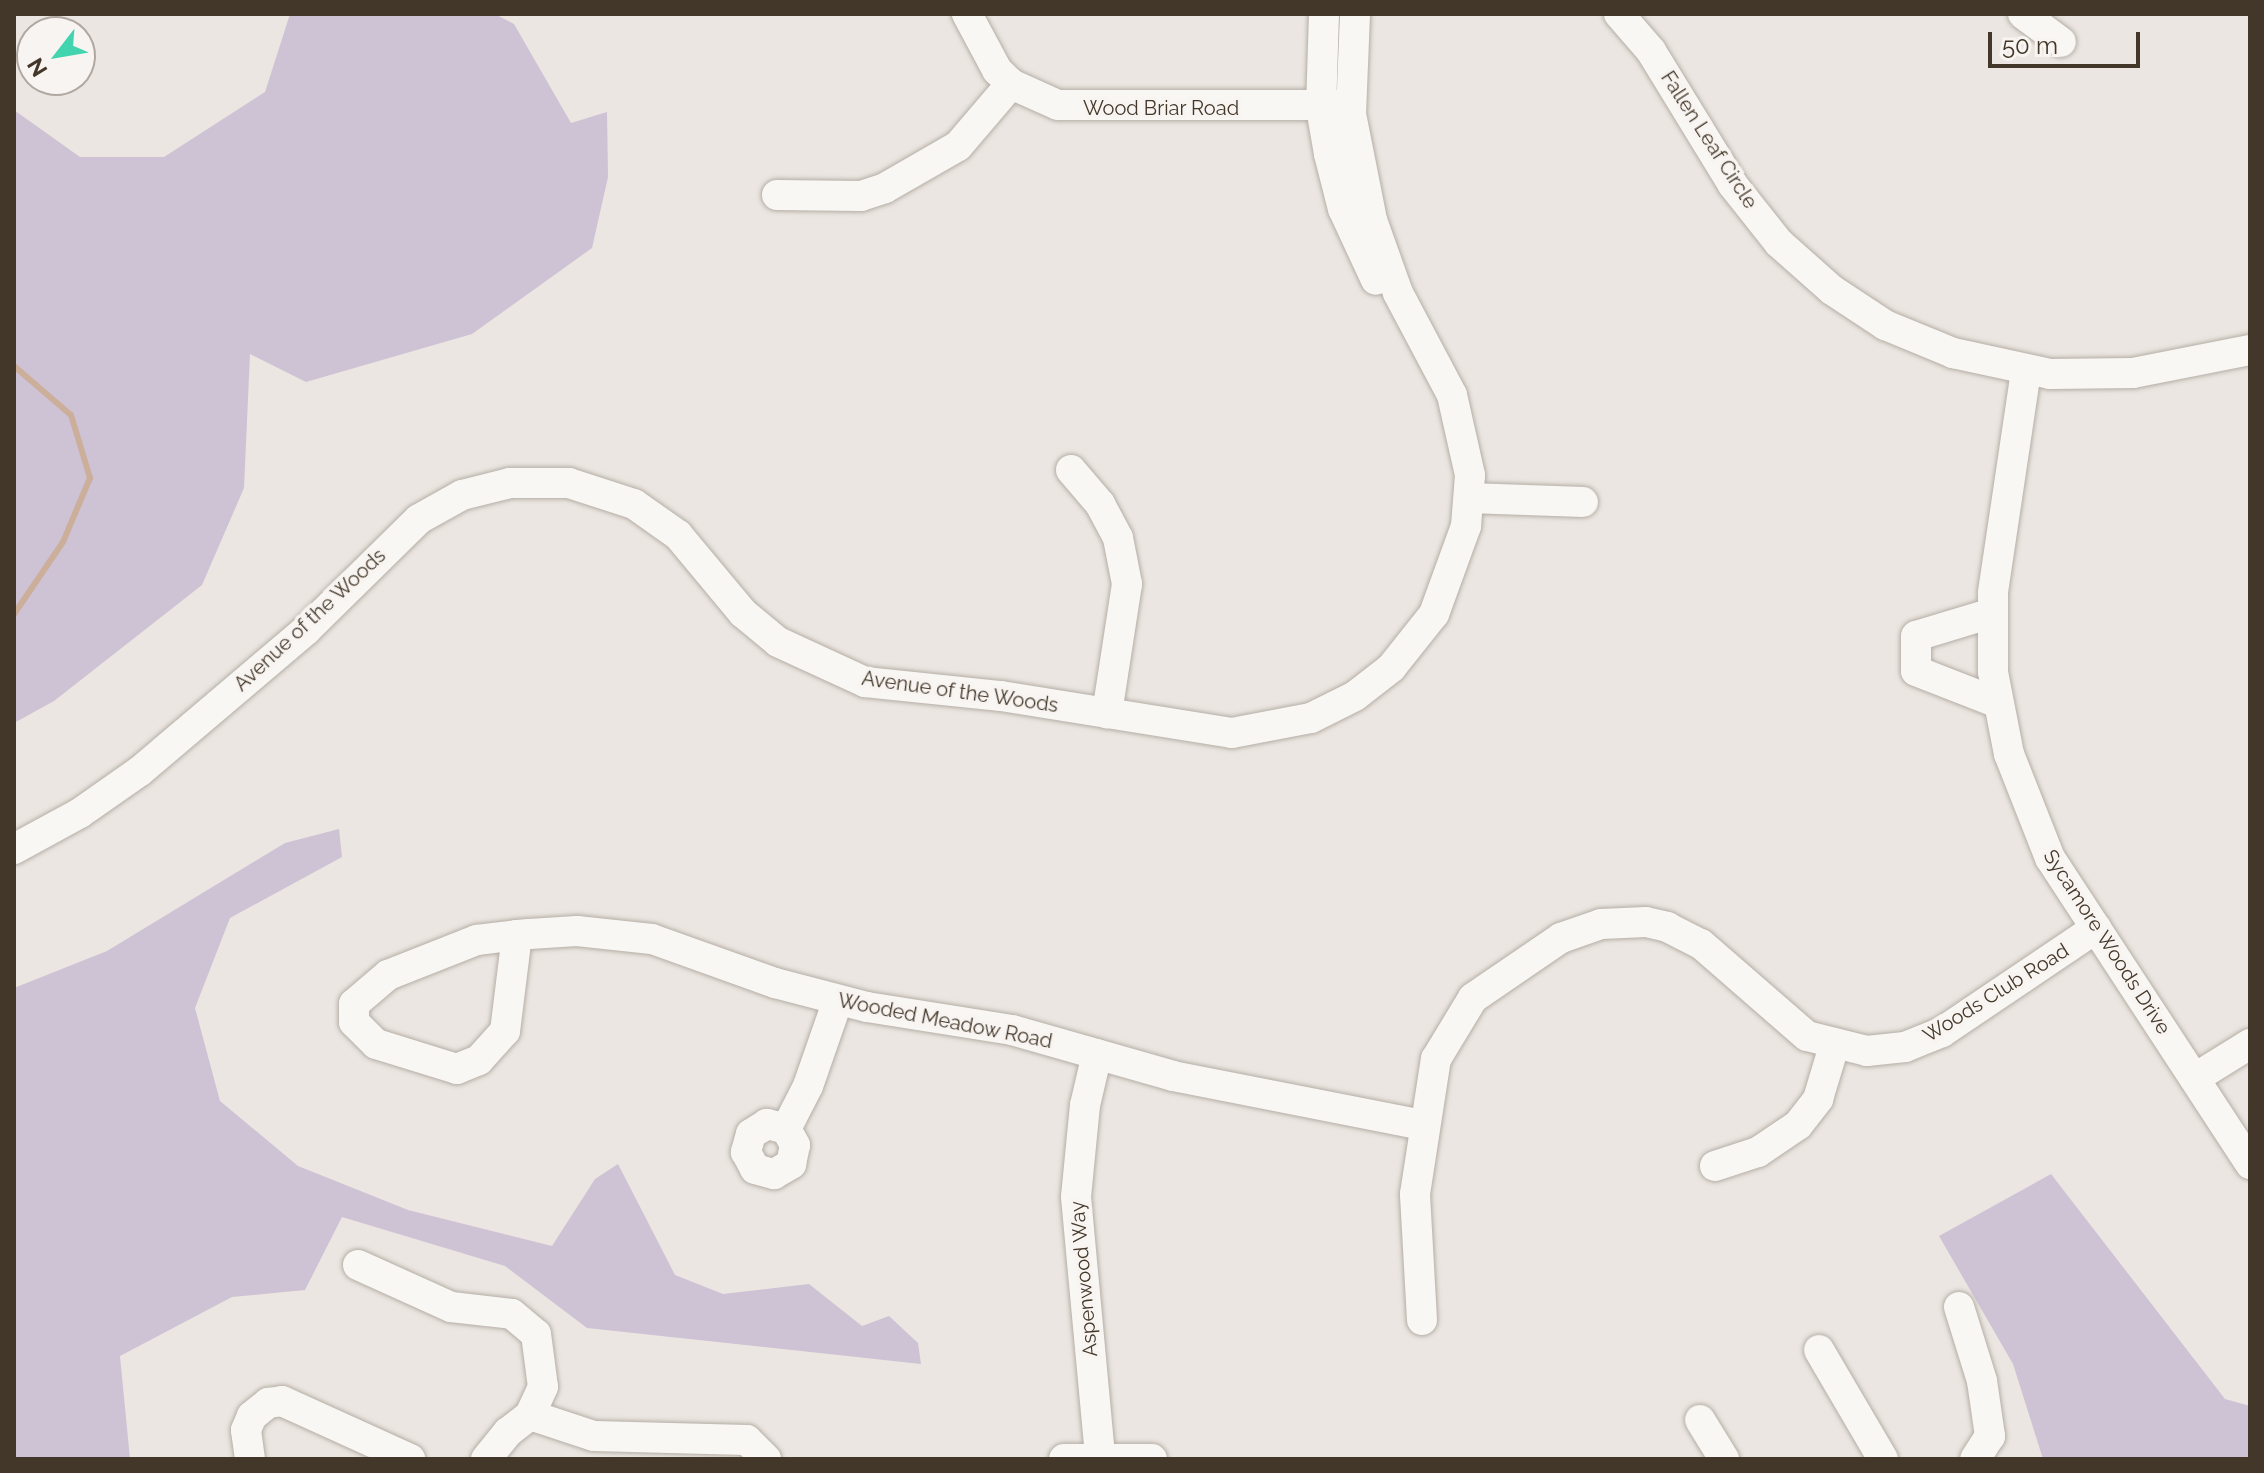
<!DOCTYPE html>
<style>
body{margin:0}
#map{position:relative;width:2264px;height:1473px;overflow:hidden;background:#ebe6e1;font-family:Raleway,sans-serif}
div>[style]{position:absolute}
.green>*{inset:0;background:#cec2d5}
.stream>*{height:6px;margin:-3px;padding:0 3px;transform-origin:3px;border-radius:3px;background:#ccaf9b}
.roads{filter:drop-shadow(0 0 2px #b5aea6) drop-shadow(0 0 2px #b5aea6)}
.minor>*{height:30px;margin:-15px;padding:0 15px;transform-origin:15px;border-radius:15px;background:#f9f7f4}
span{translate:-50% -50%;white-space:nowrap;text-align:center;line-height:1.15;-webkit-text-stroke:7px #f8f4f1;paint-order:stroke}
.street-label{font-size:20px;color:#433729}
.frame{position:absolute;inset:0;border:16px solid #433729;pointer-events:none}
.north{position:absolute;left:16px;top:16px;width:80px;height:80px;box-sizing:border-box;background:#f8f4f1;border:2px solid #b0a8a1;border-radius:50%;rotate:239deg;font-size:22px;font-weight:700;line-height:32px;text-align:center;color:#433729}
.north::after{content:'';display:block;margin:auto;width:28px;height:36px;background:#42d4af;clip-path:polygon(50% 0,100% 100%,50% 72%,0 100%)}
.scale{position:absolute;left:1988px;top:32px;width:152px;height:36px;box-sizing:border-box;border:4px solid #433729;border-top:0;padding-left:10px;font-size:24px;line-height:28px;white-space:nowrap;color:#433729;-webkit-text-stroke:6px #f8f4f1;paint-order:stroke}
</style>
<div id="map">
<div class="green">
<div style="clip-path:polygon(290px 14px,495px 14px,514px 24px,571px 123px,607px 112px,608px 177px,592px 248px,472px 334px,306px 382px,250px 354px,244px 488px,202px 585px,54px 701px,14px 723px,14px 110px,80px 157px,164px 157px,265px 92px)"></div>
<div style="clip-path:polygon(339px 829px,342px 857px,230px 918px,195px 1008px,220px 1101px,298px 1166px,408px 1210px,552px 1246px,595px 1179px,618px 1164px,675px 1275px,723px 1294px,809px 1284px,862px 1326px,889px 1316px,918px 1343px,921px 1364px,587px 1328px,505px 1266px,342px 1217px,305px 1290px,232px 1297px,120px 1356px,130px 1459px,14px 1459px,14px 988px,107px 951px,285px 843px)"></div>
<div style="clip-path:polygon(2051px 1174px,2225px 1399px,2250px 1406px,2250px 1459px,2043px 1459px,2013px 1364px,1939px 1236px)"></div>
</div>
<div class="stream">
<div style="left:14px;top:366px;width:75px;rotate:40.7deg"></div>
<div style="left:71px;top:415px;width:66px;rotate:73.2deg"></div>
<div style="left:90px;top:478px;width:69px;rotate:112.9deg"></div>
<div style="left:63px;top:542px;width:87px;rotate:124.2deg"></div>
</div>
<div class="roads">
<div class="minor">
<div style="left:967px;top:14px;width:64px;rotate:61.8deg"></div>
<div style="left:997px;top:70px;width:20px;rotate:45deg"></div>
<div style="left:1011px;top:84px;width:51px;rotate:24.1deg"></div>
<div style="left:1058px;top:105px;width:293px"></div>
<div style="left:1324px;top:14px;width:94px;rotate:91.8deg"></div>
<div style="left:1321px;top:108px;width:47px;rotate:80.1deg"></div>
<div style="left:1329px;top:154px;width:57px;rotate:75.7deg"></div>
<div style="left:1343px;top:209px;width:78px;rotate:65.1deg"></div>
<div style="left:1619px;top:14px;width:49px;rotate:49.1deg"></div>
<div style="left:1651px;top:51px;width:157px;rotate:58.5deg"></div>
<div style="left:1733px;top:185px;width:74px;rotate:51.6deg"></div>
<div style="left:1779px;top:243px;width:71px;rotate:41.6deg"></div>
<div style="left:1832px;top:290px;width:64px;rotate:33.4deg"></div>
<div style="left:1885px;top:325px;width:74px;rotate:22.4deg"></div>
<div style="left:1953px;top:353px;width:99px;rotate:12.2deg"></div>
<div style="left:2050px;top:374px;width:83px;rotate:-0.7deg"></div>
<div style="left:2133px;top:373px;width:119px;rotate:-11.1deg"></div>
<div style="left:2023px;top:14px;width:47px;rotate:36.4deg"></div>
<div style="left:777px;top:195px;width:84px;rotate:0.7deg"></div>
<div style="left:861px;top:196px;width:25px;rotate:-18deg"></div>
<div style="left:885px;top:188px;width:84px;rotate:-29.9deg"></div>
<div style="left:958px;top:146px;width:82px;rotate:-49.5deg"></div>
<div style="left:2026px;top:371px;width:224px;rotate:98.5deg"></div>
<div style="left:1993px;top:593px;width:79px;rotate:90deg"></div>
<div style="left:1993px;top:672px;width:84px;rotate:79deg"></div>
<div style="left:2009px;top:754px;width:112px;rotate:68.5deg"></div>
<div style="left:2050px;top:858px;width:366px;rotate:56.8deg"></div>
<div style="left:1071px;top:470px;width:45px;rotate:49.5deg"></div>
<div style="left:1100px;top:504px;width:38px;rotate:62deg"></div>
<div style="left:1118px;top:538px;width:47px;rotate:78.9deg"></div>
<div style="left:1127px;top:584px;width:131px;rotate:98.8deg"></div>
<div style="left:1469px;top:498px;width:114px;rotate:2deg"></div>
<div style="left:1992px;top:613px;width:79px;rotate:163.2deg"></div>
<div style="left:1916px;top:636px;width:35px;rotate:90deg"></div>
<div style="left:1916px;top:671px;width:88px;rotate:21.3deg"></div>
<div style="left:14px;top:849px;width:75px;rotate:-28.6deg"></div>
<div style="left:80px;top:813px;width:73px;rotate:-35deg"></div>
<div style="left:140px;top:771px;width:218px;rotate:-40.3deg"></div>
<div style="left:306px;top:630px;width:158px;rotate:-44.5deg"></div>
<div style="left:419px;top:519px;width:49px;rotate:-29.2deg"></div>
<div style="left:462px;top:495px;width:49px;rotate:-14deg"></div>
<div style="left:510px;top:483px;width:59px"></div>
<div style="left:569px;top:483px;width:68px;rotate:17.9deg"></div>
<div style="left:634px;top:504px;width:54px;rotate:35.2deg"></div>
<div style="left:678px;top:535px;width:102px;rotate:50.2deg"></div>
<div style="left:743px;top:613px;width:45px;rotate:39.6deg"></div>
<div style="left:778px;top:642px;width:96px;rotate:24.7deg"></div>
<div style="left:865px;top:682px;width:137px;rotate:5.9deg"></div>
<div style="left:1001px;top:696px;width:234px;rotate:9.1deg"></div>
<div style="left:1232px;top:733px;width:80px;rotate:-10.8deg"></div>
<div style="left:1311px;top:718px;width:49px;rotate:-26.6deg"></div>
<div style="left:1355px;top:696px;width:46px;rotate:-37.9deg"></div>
<div style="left:1391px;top:668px;width:69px;rotate:-51.5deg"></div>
<div style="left:1434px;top:614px;width:94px;rotate:-70deg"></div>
<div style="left:1466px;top:526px;width:51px;rotate:-85.5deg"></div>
<div style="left:1470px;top:475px;width:82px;rotate:-102.7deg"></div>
<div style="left:1452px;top:395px;width:115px;rotate:-117.9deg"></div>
<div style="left:1398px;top:293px;width:77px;rotate:-109.6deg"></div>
<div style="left:1372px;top:220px;width:108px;rotate:-101.2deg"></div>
<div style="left:1351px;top:114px;width:100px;rotate:-87.7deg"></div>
<div style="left:517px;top:935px;width:97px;rotate:97.1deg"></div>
<div style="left:505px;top:1031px;width:39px;rotate:132deg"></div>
<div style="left:479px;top:1060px;width:24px;rotate:158deg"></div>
<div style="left:457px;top:1069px;width:85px;rotate:-162.8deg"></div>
<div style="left:376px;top:1044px;width:31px;rotate:-135deg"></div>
<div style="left:354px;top:1022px;width:18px;rotate:-90deg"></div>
<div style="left:354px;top:1004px;width:45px;rotate:-40.5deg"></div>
<div style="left:388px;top:975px;width:96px;rotate:-21.5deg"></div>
<div style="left:477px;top:940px;width:40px;rotate:-7.1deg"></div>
<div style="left:517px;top:935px;width:12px;rotate:-5deg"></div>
<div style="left:529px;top:934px;width:48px;rotate:-3.6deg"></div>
<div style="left:577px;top:931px;width:75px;rotate:6.1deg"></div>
<div style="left:652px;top:939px;width:131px;rotate:19.7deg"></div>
<div style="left:775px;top:983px;width:95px;rotate:14.6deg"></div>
<div style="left:867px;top:1007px;width:147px;rotate:9deg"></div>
<div style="left:1012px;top:1030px;width:167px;rotate:15.9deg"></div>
<div style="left:1173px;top:1076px;width:255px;rotate:11.1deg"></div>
<div style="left:1097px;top:1054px;width:52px;rotate:103.2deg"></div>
<div style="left:1085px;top:1105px;width:92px;rotate:95.6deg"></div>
<div style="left:1076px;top:1197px;width:261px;rotate:84.7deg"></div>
<div style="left:2195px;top:1078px;width:65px;rotate:-31.7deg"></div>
<div style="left:786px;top:1129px;width:20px;rotate:-165deg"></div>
<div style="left:767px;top:1124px;width:19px;rotate:148deg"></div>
<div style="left:751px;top:1134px;width:19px;rotate:106deg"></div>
<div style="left:746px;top:1152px;width:19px;rotate:62deg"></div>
<div style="left:755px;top:1169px;width:20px;rotate:15deg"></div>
<div style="left:774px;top:1174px;width:20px;rotate:-30deg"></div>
<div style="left:791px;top:1164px;width:19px;rotate:-78deg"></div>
<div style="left:795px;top:1145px;width:18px;rotate:-119deg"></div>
<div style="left:786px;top:1129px;width:48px;rotate:-62.9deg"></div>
<div style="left:808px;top:1086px;width:91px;rotate:-70.8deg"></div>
<div style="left:1715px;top:1166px;width:45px;rotate:-18deg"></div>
<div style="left:1758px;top:1152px;width:48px;rotate:-34deg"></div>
<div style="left:1798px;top:1125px;width:33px;rotate:-52deg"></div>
<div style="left:1818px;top:1099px;width:55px;rotate:-73.2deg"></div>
<div style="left:358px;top:1265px;width:102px;rotate:24.3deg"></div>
<div style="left:451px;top:1307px;width:61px;rotate:6.5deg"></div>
<div style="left:512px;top:1314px;width:31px;rotate:40deg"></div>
<div style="left:536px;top:1334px;width:53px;rotate:82.5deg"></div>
<div style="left:543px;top:1387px;width:31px;rotate:115deg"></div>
<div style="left:530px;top:1415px;width:28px;rotate:142deg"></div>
<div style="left:508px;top:1432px;width:35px;rotate:129deg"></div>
<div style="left:1959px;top:1307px;width:77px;rotate:72.7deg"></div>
<div style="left:1982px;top:1381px;width:56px;rotate:81.7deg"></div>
<div style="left:1990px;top:1436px;width:27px;rotate:123deg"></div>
<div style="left:1422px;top:1320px;width:126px;rotate:-93.2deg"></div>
<div style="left:1415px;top:1194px;width:137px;rotate:-81.2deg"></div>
<div style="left:1436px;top:1059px;width:71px;rotate:-58.8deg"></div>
<div style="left:1473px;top:998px;width:107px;rotate:-34.3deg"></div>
<div style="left:1561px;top:938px;width:42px;rotate:-19.3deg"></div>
<div style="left:1601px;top:924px;width:45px;rotate:-2.5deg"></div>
<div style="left:1646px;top:922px;width:22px;rotate:13deg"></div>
<div style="left:1667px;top:927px;width:38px;rotate:27deg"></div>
<div style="left:1701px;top:944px;width:140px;rotate:41deg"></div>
<div style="left:1807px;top:1036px;width:62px;rotate:14deg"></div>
<div style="left:1867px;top:1051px;width:38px;rotate:-6deg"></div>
<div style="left:1905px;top:1047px;width:40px;rotate:-22deg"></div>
<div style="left:1942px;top:1032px;width:186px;rotate:-34deg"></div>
<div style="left:1819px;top:1350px;width:126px;rotate:59.6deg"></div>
<div style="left:530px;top:1415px;width:67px;rotate:18.2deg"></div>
<div style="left:594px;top:1436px;width:153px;rotate:1.5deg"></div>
<div style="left:747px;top:1440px;width:27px;rotate:45deg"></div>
<div style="left:1700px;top:1420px;width:46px;rotate:58.4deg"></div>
<div style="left:250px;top:1459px;width:29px;rotate:-98deg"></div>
<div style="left:246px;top:1430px;width:15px;rotate:-67deg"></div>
<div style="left:252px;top:1416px;width:21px;rotate:-39deg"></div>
<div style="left:268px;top:1403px;width:14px;rotate:-8deg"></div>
<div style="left:282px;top:1401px;width:141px;rotate:24.4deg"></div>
<div style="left:1064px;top:1459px;width:88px"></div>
</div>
</div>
<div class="street-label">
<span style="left:1161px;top:108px">Wood Briar Road</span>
<span style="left:1709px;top:140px;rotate:57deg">Fallen Leaf Circle</span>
<span style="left:310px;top:620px;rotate:-43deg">Avenue of the Woods</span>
<span style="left:960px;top:692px;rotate:8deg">Avenue of the Woods</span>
<span style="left:2107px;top:942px;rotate:57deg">Sycamore Woods Drive</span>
<span style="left:1996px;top:993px;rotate:-32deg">Woods Club Road</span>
<span style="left:945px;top:1021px;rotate:11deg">Wooded Meadow Road</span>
<span style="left:1084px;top:1279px;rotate:-95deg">Aspenwood Way</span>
</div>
<div class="frame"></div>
<div class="north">N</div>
<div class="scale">50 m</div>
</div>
